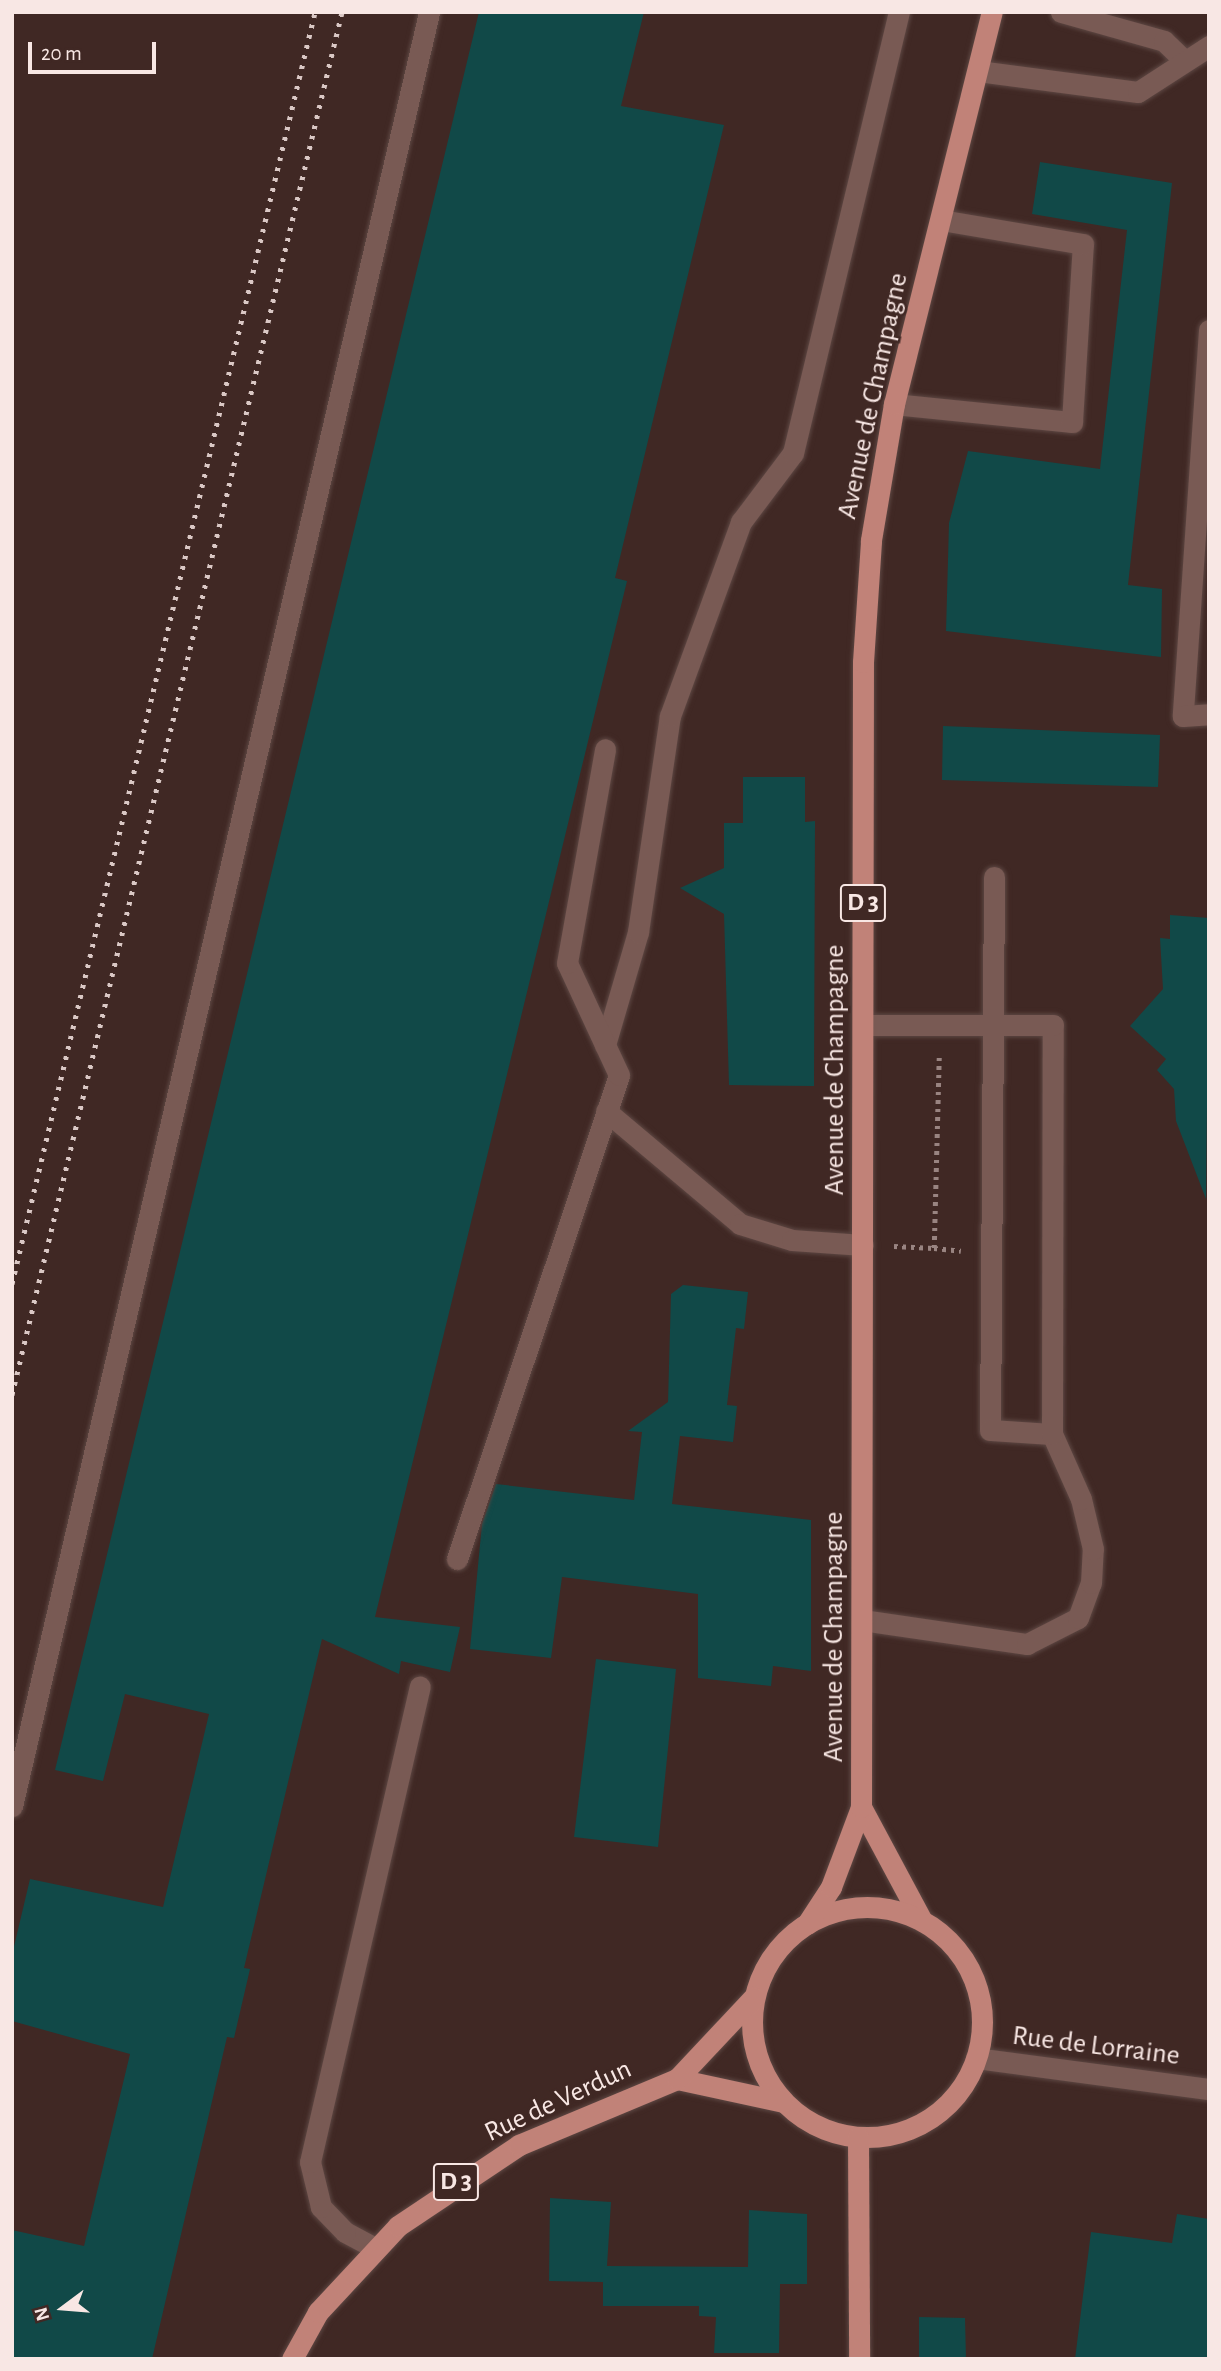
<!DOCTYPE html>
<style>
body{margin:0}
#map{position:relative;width:1221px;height:2371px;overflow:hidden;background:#402824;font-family:"Alegreya Sans",sans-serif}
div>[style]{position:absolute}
.building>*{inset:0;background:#114948}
.path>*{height:4.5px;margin-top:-2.25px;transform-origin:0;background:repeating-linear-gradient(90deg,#998481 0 3.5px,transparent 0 8.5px)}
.roads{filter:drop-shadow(0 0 2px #5d4743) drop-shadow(0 0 2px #5d4743)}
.minor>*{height:21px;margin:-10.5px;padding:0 10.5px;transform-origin:10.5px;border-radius:10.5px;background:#795a54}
.major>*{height:21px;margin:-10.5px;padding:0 10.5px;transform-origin:10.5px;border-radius:10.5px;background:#c18278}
.major>.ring{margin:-10.5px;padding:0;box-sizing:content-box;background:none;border:21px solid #c18278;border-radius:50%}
.rail>*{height:5px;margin-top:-2.5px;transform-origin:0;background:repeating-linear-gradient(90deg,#dac8c5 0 3.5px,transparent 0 10.5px)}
span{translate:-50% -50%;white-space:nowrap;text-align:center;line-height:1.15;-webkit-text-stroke:5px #402824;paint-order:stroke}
.shield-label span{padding:2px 5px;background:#402824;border:2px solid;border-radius:5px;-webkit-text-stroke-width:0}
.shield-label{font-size:26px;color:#f8e7e4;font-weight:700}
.street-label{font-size:28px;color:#f8e7e4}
.frame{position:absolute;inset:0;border:14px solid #f8e7e4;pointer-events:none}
.north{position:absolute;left:28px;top:2273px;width:70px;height:70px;-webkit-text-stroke:5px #402824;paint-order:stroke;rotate:254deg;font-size:19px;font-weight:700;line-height:28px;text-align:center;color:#f8e7e4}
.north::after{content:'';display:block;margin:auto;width:24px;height:32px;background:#f8e7e4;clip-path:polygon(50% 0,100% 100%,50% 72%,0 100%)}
.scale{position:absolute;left:28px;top:42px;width:128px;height:32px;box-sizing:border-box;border:4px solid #f8e7e4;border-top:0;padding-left:9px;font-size:21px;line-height:24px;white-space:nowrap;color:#f8e7e4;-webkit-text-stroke:5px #402824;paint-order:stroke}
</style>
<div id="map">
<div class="building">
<div style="clip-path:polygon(479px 12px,644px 12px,621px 106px,724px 125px,615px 578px,627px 581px,375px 1617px,460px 1627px,450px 1672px,401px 1661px,399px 1674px,322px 1639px,244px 1968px,250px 1969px,234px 2038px,227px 2037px,152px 2359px,12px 2359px,12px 2230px,84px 2246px,130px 2054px,12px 2021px,12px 1955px,30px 1879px,163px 1907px,209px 1714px,125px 1694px,103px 1781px,55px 1770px)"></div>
<div style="clip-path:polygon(1040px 162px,1172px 183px,1128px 585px,1162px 589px,1161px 657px,946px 631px,949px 523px,968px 451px,1100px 469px,1127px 230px,1032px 214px)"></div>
<div style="clip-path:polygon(943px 726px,1160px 735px,1158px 787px,942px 780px)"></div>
<div style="clip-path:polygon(743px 777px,805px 777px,805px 822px,815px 821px,814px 1086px,729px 1085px,724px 914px,680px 888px,724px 868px,724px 823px,743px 823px)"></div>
<div style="clip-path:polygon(1170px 915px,1209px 918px,1206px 1199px,1176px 1121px,1174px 1089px,1157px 1070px,1166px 1059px,1130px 1026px,1163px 989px,1160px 938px,1170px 939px)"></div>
<div style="clip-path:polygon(683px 1285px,748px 1292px,744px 1329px,736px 1328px,727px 1405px,737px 1406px,733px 1442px,680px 1436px,672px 1504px,811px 1520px,811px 1671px,773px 1666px,771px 1686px,698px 1678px,698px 1594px,562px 1577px,551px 1658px,470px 1649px,482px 1524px,496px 1484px,634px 1500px,642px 1432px,628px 1431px,668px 1402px,671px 1294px)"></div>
<div style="clip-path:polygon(596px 1659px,676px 1669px,658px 1847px,574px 1837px)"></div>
<div style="clip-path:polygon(550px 2198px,611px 2202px,607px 2266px,748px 2267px,749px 2210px,807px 2214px,807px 2284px,780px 2284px,779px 2353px,714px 2353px,716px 2317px,699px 2316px,699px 2306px,603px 2306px,603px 2282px,549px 2281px)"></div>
<div style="clip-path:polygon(1177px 2214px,1209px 2219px,1209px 2359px,1075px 2359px,1091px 2232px,1172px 2243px)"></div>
<div style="clip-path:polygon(919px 2317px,965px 2318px,966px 2359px,919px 2359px)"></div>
</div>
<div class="path">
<div style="left:894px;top:1246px;width:40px;rotate:2.9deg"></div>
<div style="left:934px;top:1248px;width:192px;rotate:-88.5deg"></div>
<div style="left:934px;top:1248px;width:27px;rotate:6deg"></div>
</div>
<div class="roads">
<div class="minor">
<div style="left:1061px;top:12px;width:107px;rotate:15.7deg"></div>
<div style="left:1164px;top:41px;width:29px;rotate:44deg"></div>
<div style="left:978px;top:71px;width:161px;rotate:7.5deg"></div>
<div style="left:1138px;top:92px;width:85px;rotate:-32.9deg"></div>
<div style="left:1209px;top:330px;width:387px;rotate:93.9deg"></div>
<div style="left:1183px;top:716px;width:26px;rotate:-4deg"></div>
<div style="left:894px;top:404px;width:179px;rotate:5.8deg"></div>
<div style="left:1072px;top:422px;width:178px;rotate:-86.5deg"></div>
<div style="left:1083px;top:244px;width:144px;rotate:-170.4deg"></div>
<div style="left:994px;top:877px;width:553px;rotate:90.41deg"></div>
<div style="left:990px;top:1430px;width:62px;rotate:3.7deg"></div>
<div style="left:605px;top:1045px;width:118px;rotate:-73.7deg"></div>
<div style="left:638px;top:932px;width:218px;rotate:-81.6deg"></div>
<div style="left:670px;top:716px;width:207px;rotate:-69.9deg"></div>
<div style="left:741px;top:522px;width:86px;rotate:-53deg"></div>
<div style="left:793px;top:453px;width:454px;rotate:-76.5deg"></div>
<div style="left:606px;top:1111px;width:175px;rotate:40.1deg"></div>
<div style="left:740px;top:1224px;width:54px;rotate:17.1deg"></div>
<div style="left:792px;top:1240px;width:71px;rotate:4deg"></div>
<div style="left:457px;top:1559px;width:510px;rotate:-71.49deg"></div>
<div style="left:619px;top:1075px;width:123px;rotate:-114.9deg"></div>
<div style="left:567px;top:963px;width:217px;rotate:-79.9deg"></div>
<div style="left:862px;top:1620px;width:167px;rotate:8.3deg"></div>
<div style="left:1027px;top:1644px;width:57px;rotate:-27deg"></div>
<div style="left:1078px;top:1618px;width:37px;rotate:-70deg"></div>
<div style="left:1091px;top:1583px;width:34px;rotate:-87deg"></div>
<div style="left:1093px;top:1549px;width:51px;rotate:-103.5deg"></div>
<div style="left:1081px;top:1499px;width:71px;rotate:-114deg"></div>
<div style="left:1052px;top:1434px;width:409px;rotate:-89.9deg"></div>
<div style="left:1053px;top:1025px;width:190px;rotate:180deg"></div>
<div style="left:12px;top:1806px;width:1842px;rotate:-76.91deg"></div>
<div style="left:976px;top:2058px;width:235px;rotate:7.6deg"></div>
<div style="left:375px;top:2248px;width:34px;rotate:-152deg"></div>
<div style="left:345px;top:2232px;width:35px;rotate:-134deg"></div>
<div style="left:321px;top:2207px;width:46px;rotate:-103.7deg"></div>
<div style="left:310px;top:2162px;width:488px;rotate:-77deg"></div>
</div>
<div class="major">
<div style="left:861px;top:1807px;width:129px;rotate:61.8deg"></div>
<div class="ring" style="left:752px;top:1907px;width:209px;height:209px"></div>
<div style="left:807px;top:1924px;width:44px;rotate:-57deg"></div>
<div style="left:831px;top:1887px;width:85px;rotate:-69.4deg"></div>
<div style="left:861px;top:1807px;width:1145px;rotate:-89.9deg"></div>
<div style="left:863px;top:662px;width:122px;rotate:-86.2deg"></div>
<div style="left:871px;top:540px;width:138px;rotate:-80.4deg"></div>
<div style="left:894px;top:404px;width:404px;rotate:-76deg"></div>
<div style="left:677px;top:2079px;width:108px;rotate:12.2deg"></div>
<div style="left:858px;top:2137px;width:222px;rotate:89.7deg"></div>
<div style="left:292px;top:2359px;width:54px;rotate:-61deg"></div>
<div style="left:318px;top:2312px;width:117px;rotate:-47.1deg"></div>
<div style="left:398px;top:2226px;width:146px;rotate:-33.8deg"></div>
<div style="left:519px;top:2145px;width:171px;rotate:-22.7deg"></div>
<div style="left:677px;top:2079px;width:112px;rotate:-46.8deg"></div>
</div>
</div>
<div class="rail">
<div style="left:12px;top:1284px;width:1308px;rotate:-76.6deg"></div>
<div style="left:12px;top:1395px;width:1422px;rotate:-76.58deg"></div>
</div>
<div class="shield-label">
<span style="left:863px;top:903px">D 3</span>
<span style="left:456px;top:2182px">D 3</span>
</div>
<div class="street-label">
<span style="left:873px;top:396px;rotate:-78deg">Avenue de Champagne</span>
<span style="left:835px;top:1070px;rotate:-90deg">Avenue de Champagne</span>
<span style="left:834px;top:1637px;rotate:-90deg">Avenue de Champagne</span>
<span style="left:1096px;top:2046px;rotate:7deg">Rue de Lorraine</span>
<span style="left:558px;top:2101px;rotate:-25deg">Rue de Verdun</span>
</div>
<div class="frame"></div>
<div class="north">N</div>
<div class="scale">20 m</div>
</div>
